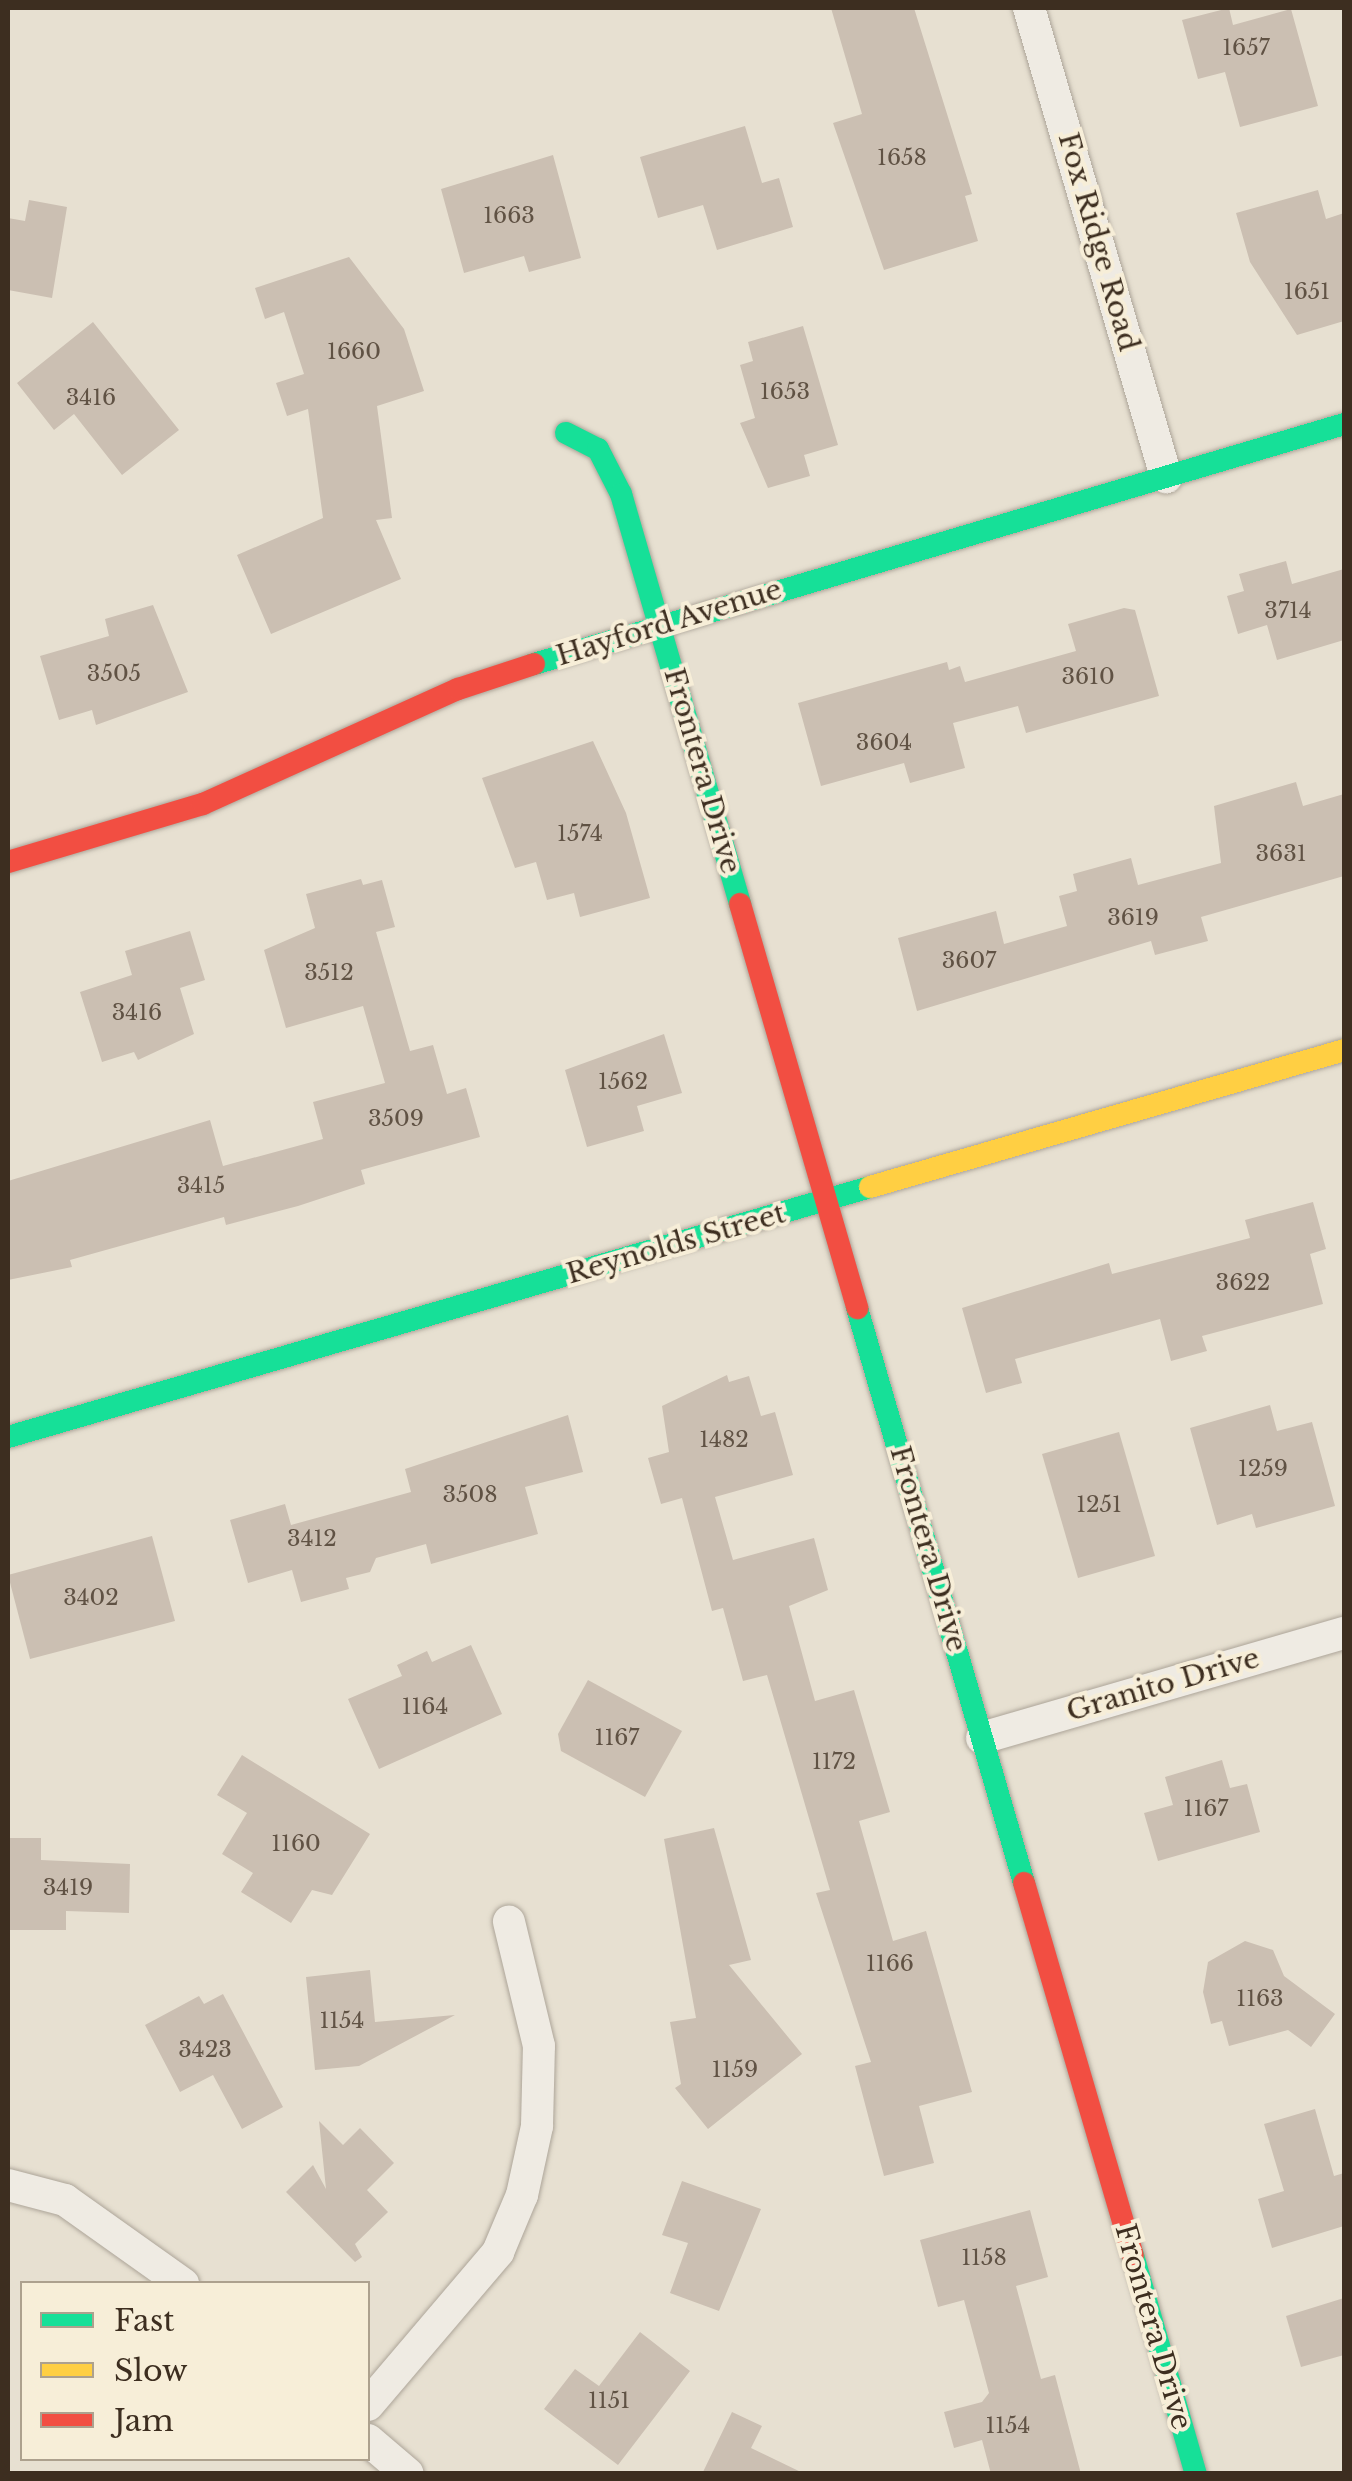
<!DOCTYPE html>
<style>
body{margin:0}
#map{position:relative;width:1352px;height:2481px;overflow:hidden;background:#e7e0d1;font-family:"Libre Baskerville",serif}
div>[style]{position:absolute}
.building>*{inset:0;background:#cbbfb2}
.roads{filter:drop-shadow(0 0 2px #ada599) drop-shadow(0 0 2px #ada599)}
.street>*{height:32px;margin:-16px;padding:0 16px;transform-origin:16px;border-radius:16px;background:#efebe3}
.fast>*{height:22px;margin:-11px;padding:0 11px;transform-origin:11px;border-radius:11px;background:#16e098}
.slow>*{height:22px;margin:-11px;padding:0 11px;transform-origin:11px;border-radius:11px;background:#ffcf43}
.jam>*{height:22px;margin:-11px;padding:0 11px;transform-origin:11px;border-radius:11px;background:#f24e42}
span{translate:-50% -50%;white-space:nowrap;text-align:center;line-height:1.15;-webkit-text-stroke:8px #f7eed8;paint-order:stroke}
.number-label{font-size:22px;color:#605244}
.number-label span{-webkit-text-stroke-width:0}
.street-label{font-size:28px;color:#3d2e20}
.frame{position:absolute;inset:0;border:10px solid #3d2e20;pointer-events:none}
.legend{position:absolute;left:20px;top:2281px;width:350px;height:180px;box-sizing:border-box;background:#f7eed8;border:2px solid #ada18e;margin:0;padding:12px 18px;list-style:none;font-size:30px;color:#3d2e20}
.legend li{display:flex;align-items:center;gap:20px;height:50px}
.legend b{width:50px;border:2px solid #ada18e}
</style>
<div id="map">
<div class="building">
<div style="clip-path:polygon(831px 8px,914px 8px,972px 194px,965px 196px,978px 241px,884px 270px,833px 123px,862px 114px)"></div>
<div style="clip-path:polygon(1229px 8px,1233px 25px,1291px 9px,1318px 106px,1240px 127px,1225px 72px,1198px 79px,1182px 20px)"></div>
<div style="clip-path:polygon(745px 126px,762px 183px,779px 178px,793px 227px,717px 250px,703px 205px,658px 218px,640px 157px)"></div>
<div style="clip-path:polygon(553px 155px,581px 258px,529px 272px,524px 256px,464px 273px,441px 189px)"></div>
<div style="clip-path:polygon(1318px 190px,1326px 219px,1344px 213px,1344px 321px,1297px 335px,1250px 262px,1236px 213px)"></div>
<div style="clip-path:polygon(29px 200px,67px 207px,52px 298px,8px 290px,8px 218px,25px 221px)"></div>
<div style="clip-path:polygon(349px 257px,404px 329px,424px 391px,377px 406px,392px 518px,376px 520px,401px 579px,271px 634px,237px 555px,323px 518px,308px 409px,287px 416px,276px 383px,304px 374px,284px 312px,265px 319px,255px 288px)"></div>
<div style="clip-path:polygon(93px 322px,179px 430px,122px 475px,74px 414px,54px 430px,17px 383px)"></div>
<div style="clip-path:polygon(803px 326px,838px 445px,804px 455px,810px 476px,768px 488px,740px 423px,755px 418px,740px 365px,753px 361px,748px 342px)"></div>
<div style="clip-path:polygon(1286px 561px,1292px 584px,1344px 569px,1344px 640px,1277px 660px,1267px 625px,1238px 634px,1227px 596px,1244px 591px,1239px 574px)"></div>
<div style="clip-path:polygon(153px 605px,188px 692px,96px 725px,92px 710px,59px 720px,40px 656px,109px 636px,105px 619px)"></div>
<div style="clip-path:polygon(1124px 608px,1135px 610px,1159px 696px,1026px 733px,1018px 706px,953px 723px,965px 768px,910px 783px,904px 763px,821px 786px,798px 703px,947px 662px,949px 670px,960px 666px,965px 682px,1076px 651px,1068px 624px)"></div>
<div style="clip-path:polygon(593px 741px,626px 813px,650px 898px,580px 917px,574px 893px,547px 900px,536px 862px,515px 868px,482px 778px)"></div>
<div style="clip-path:polygon(1296px 782px,1303px 806px,1344px 794px,1344px 876px,1201px 917px,1208px 941px,1155px 955px,1151px 941px,917px 1011px,898px 938px,996px 911px,1004px 944px,1067px 926px,1059px 896px,1077px 891px,1073px 874px,1131px 858px,1138px 885px,1221px 863px,1214px 806px)"></div>
<div style="clip-path:polygon(361px 879px,363px 885px,382px 880px,395px 927px,376px 932px,410px 1051px,433px 1045px,447px 1094px,466px 1088px,480px 1137px,361px 1170px,365px 1184px,298px 1206px,226px 1225px,224px 1217px,70px 1260px,72px 1267px,8px 1280px,8px 1181px,210px 1120px,223px 1166px,323px 1139px,313px 1102px,385px 1083px,363px 1006px,286px 1028px,264px 950px,315px 928px,306px 894px)"></div>
<div style="clip-path:polygon(190px 931px,205px 980px,180px 988px,194px 1034px,138px 1060px,134px 1052px,102px 1062px,80px 992px,132px 975px,125px 951px)"></div>
<div style="clip-path:polygon(664px 1034px,682px 1093px,637px 1106px,644px 1131px,587px 1147px,565px 1070px)"></div>
<div style="clip-path:polygon(1313px 1202px,1326px 1249px,1310px 1254px,1323px 1304px,1202px 1336px,1207px 1351px,1171px 1361px,1160px 1319px,1015px 1359px,1022px 1383px,986px 1393px,962px 1308px,1109px 1263px,1112px 1274px,1250px 1238px,1245px 1220px)"></div>
<div style="clip-path:polygon(727px 1375px,729px 1382px,749px 1376px,761px 1416px,775px 1412px,793px 1475px,715px 1497px,733px 1560px,814px 1538px,828px 1590px,789px 1606px,815px 1701px,854px 1690px,890px 1812px,859px 1821px,893px 1941px,926px 1931px,972px 2092px,919px 2106px,934px 2163px,884px 2176px,855px 2066px,871px 2062px,816px 1893px,830px 1890px,767px 1675px,743px 1681px,723px 1608px,712px 1611px,682px 1498px,661px 1504px,648px 1458px,669px 1452px,662px 1406px)"></div>
<div style="clip-path:polygon(1270px 1405px,1277px 1431px,1312px 1422px,1335px 1506px,1256px 1528px,1252px 1514px,1217px 1525px,1190px 1428px)"></div>
<div style="clip-path:polygon(568px 1415px,583px 1472px,525px 1487px,538px 1534px,431px 1564px,426px 1544px,376px 1558px,370px 1572px,346px 1578px,349px 1589px,301px 1602px,292px 1570px,248px 1583px,230px 1520px,285px 1504px,291px 1525px,411px 1492px,405px 1469px)"></div>
<div style="clip-path:polygon(1119px 1432px,1155px 1556px,1078px 1578px,1042px 1454px)"></div>
<div style="clip-path:polygon(152px 1536px,175px 1621px,30px 1659px,8px 1575px)"></div>
<div style="clip-path:polygon(471px 1645px,502px 1714px,379px 1769px,348px 1699px,402px 1676px,397px 1665px,427px 1651px,432px 1662px)"></div>
<div style="clip-path:polygon(588px 1680px,682px 1731px,645px 1797px,561px 1751px,558px 1734px)"></div>
<div style="clip-path:polygon(242px 1755px,370px 1834px,332px 1895px,312px 1890px,291px 1923px,241px 1892px,253px 1873px,222px 1854px,247px 1813px,217px 1795px)"></div>
<div style="clip-path:polygon(1222px 1760px,1230px 1788px,1247px 1784px,1260px 1832px,1158px 1861px,1144px 1813px,1173px 1805px,1165px 1777px)"></div>
<div style="clip-path:polygon(714px 1828px,751px 1960px,729px 1965px,802px 2054px,708px 2129px,675px 2088px,681px 2084px,670px 2022px,696px 2018px,664px 1839px)"></div>
<div style="clip-path:polygon(8px 1838px,41px 1838px,41px 1860px,130px 1864px,129px 1913px,66px 1911px,66px 1930px,8px 1930px)"></div>
<div style="clip-path:polygon(1245px 1941px,1273px 1950px,1284px 1976px,1335px 2014px,1311px 2047px,1288px 2030px,1229px 2046px,1222px 2021px,1211px 2024px,1203px 1992px,1208px 1962px)"></div>
<div style="clip-path:polygon(370px 1970px,375px 2022px,455px 2015px,359px 2066px,315px 2070px,306px 1977px)"></div>
<div style="clip-path:polygon(223px 1994px,283px 2107px,242px 2129px,213px 2075px,180px 2092px,145px 2025px,199px 1996px,204px 2004px)"></div>
<div style="clip-path:polygon(1315px 2109px,1334px 2176px,1344px 2173px,1344px 2226px,1272px 2248px,1258px 2199px,1284px 2191px,1264px 2124px)"></div>
<div style="clip-path:polygon(319px 2121px,343px 2145px,360px 2128px,394px 2163px,367px 2190px,388px 2212px,355px 2244px,362px 2257px,355px 2262px,286px 2192px,313px 2165px,326px 2189px)"></div>
<div style="clip-path:polygon(682px 2181px,761px 2209px,719px 2311px,670px 2293px,688px 2243px,662px 2235px)"></div>
<div style="clip-path:polygon(1030px 2210px,1048px 2277px,1016px 2286px,1041px 2379px,1055px 2375px,1081px 2474px,991px 2474px,982px 2440px,954px 2448px,944px 2412px,982px 2402px,989px 2393px,964px 2300px,938px 2307px,920px 2240px)"></div>
<div style="clip-path:polygon(1344px 2298px,1344px 2355px,1301px 2367px,1286px 2316px)"></div>
<div style="clip-path:polygon(640px 2332px,690px 2371px,618px 2465px,544px 2409px,575px 2369px,599px 2386px)"></div>
<div style="clip-path:polygon(732px 2412px,762px 2426px,751px 2448px,805px 2474px,702px 2474px)"></div>
</div>
<div class="roads">
<div class="street">
<div style="left:1029px;top:8px;width:489px;rotate:73.7deg"></div>
<div style="left:982px;top:1738px;width:377px;rotate:-16.2deg"></div>
<div style="left:8px;top:2185px;width:59px;rotate:14.7deg"></div>
<div style="left:65px;top:2200px;width:145px;rotate:35.4deg"></div>
<div style="left:368px;top:2405px;width:201px;rotate:-49.6deg"></div>
<div style="left:498px;top:2252px;width:62px;rotate:-67.2deg"></div>
<div style="left:522px;top:2195px;width:71px;rotate:-77.7deg"></div>
<div style="left:537px;top:2126px;width:80px;rotate:-88.6deg"></div>
<div style="left:539px;top:2046px;width:128px;rotate:-103.6deg"></div>
<div style="left:368px;top:2440px;width:52px;rotate:40.4deg"></div>
</div>
<div class="fast">
<div style="left:566px;top:433px;width:36px;rotate:27deg"></div>
<div style="left:598px;top:449px;width:51px;rotate:62.9deg"></div>
<div style="left:621px;top:494px;width:427px;rotate:73.8deg"></div>
<div style="left:534px;top:664px;width:845px;rotate:-16.5deg"></div>
<div style="left:857px;top:1308px;width:599px;rotate:73.8deg"></div>
<div style="left:8px;top:1437px;width:898px;rotate:-16.17deg"></div>
<div style="left:1133px;top:2255px;width:228px;rotate:74deg"></div>
</div>
<div class="slow">
<div style="left:870px;top:1187px;width:493px;rotate:-16.1deg"></div>
</div>
<div class="jam">
<div style="left:8px;top:862px;width:203px;rotate:-16.6deg"></div>
<div style="left:203px;top:804px;width:280px;rotate:-24.3deg"></div>
<div style="left:458px;top:689px;width:80px;rotate:-18.2deg"></div>
<div style="left:740px;top:904px;width:421px;rotate:73.8deg"></div>
<div style="left:1024px;top:1883px;width:388px;rotate:73.7deg"></div>
</div>
</div>
<div class="number-label">
<span style="left:1246px;top:48px">1657</span>
<span style="left:902px;top:158px">1658</span>
<span style="left:509px;top:216px">1663</span>
<span style="left:1307px;top:292px">1651</span>
<span style="left:354px;top:352px">1660</span>
<span style="left:785px;top:392px">1653</span>
<span style="left:91px;top:398px">3416</span>
<span style="left:1288px;top:611px">3714</span>
<span style="left:114px;top:674px">3505</span>
<span style="left:1088px;top:677px">3610</span>
<span style="left:884px;top:743px">3604</span>
<span style="left:580px;top:834px">1574</span>
<span style="left:1281px;top:854px">3631</span>
<span style="left:1133px;top:918px">3619</span>
<span style="left:969px;top:961px">3607</span>
<span style="left:329px;top:973px">3512</span>
<span style="left:137px;top:1013px">3416</span>
<span style="left:623px;top:1082px">1562</span>
<span style="left:396px;top:1119px">3509</span>
<span style="left:201px;top:1186px">3415</span>
<span style="left:1243px;top:1283px">3622</span>
<span style="left:724px;top:1440px">1482</span>
<span style="left:1263px;top:1469px">1259</span>
<span style="left:470px;top:1495px">3508</span>
<span style="left:1099px;top:1505px">1251</span>
<span style="left:312px;top:1539px">3412</span>
<span style="left:91px;top:1598px">3402</span>
<span style="left:425px;top:1707px">1164</span>
<span style="left:617px;top:1738px">1167</span>
<span style="left:834px;top:1762px">1172</span>
<span style="left:1206px;top:1809px">1167</span>
<span style="left:296px;top:1844px">1160</span>
<span style="left:68px;top:1888px">3419</span>
<span style="left:890px;top:1964px">1166</span>
<span style="left:1260px;top:1999px">1163</span>
<span style="left:342px;top:2021px">1154</span>
<span style="left:205px;top:2050px">3423</span>
<span style="left:735px;top:2070px">1159</span>
<span style="left:984px;top:2258px">1158</span>
<span style="left:609px;top:2401px">1151</span>
<span style="left:1008px;top:2426px">1154</span>
</div>
<div class="street-label">
<span style="left:1098px;top:242px;rotate:74deg">Fox Ridge Road</span>
<span style="left:669px;top:623px;rotate:-17deg">Hayford Avenue</span>
<span style="left:702px;top:771px;rotate:74deg">Frontera Drive</span>
<span style="left:676px;top:1244px;rotate:-16deg">Reynolds Street</span>
<span style="left:928px;top:1549px;rotate:74deg">Frontera Drive</span>
<span style="left:1163px;top:1685px;rotate:-16deg">Granito Drive</span>
<span style="left:1153px;top:2327px;rotate:74deg">Frontera Drive</span>
</div>
<div class="frame"></div>
<ul class="legend">
<li><b style="height:12px;background:#16e098"></b>Fast</li>
<li><b style="height:12px;background:#ffcf43"></b>Slow</li>
<li><b style="height:12px;background:#f24e42"></b>Jam</li>
</ul>
</div>
